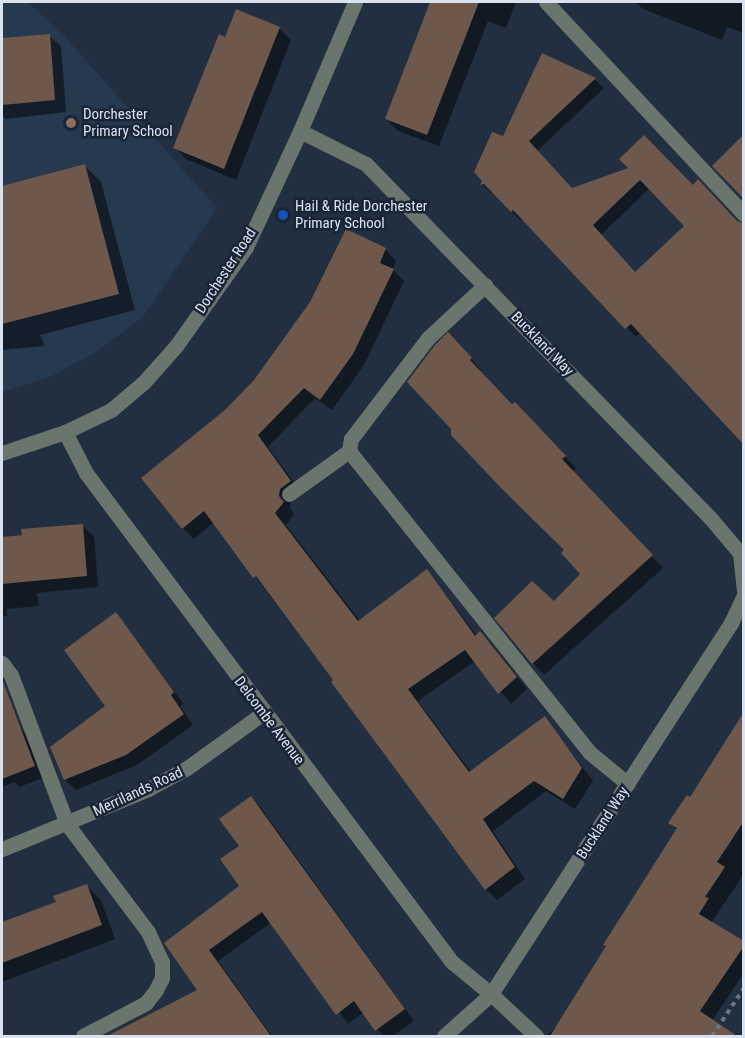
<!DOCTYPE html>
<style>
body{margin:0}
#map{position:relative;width:745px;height:1038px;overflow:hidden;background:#212f40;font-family:"Roboto Condensed",sans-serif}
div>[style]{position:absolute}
.built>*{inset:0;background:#26394f}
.shadow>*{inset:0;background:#0007}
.building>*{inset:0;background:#6e574b}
.path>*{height:4px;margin-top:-2px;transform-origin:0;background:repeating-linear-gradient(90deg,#6a7685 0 4.5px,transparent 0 9px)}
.minor>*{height:15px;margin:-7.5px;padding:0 7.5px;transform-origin:7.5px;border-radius:7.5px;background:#6a756e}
.dots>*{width:16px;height:16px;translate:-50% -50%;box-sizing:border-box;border:3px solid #182536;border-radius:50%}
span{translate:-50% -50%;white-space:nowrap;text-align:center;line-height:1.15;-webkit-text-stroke:5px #182536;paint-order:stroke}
.poi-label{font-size:15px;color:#d9e2ee}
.left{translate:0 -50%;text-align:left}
.street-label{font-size:15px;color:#d9e2ee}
.frame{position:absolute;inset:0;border:3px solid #d9e2ee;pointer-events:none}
</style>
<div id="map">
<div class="built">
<div style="clip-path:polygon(2px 2px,28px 2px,65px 37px,217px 208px,143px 317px,96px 352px,50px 377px,2px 392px)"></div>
</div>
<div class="shadow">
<div style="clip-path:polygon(431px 2px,516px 2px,506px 28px,488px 21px,439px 146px,398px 131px,386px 119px)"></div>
<div style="clip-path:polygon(635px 2px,744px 2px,744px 33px,727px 27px,722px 40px,643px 9px)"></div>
<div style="clip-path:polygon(279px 28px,291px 40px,236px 180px,186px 159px,175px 147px,226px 39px)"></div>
<div style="clip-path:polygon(50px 36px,61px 47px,66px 112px,6px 119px,2px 115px,2px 40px)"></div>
<div style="clip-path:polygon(evenodd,543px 55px,595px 79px,604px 88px,537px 151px,572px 189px,631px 169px,693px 187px,737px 222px,744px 224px,744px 445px,641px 332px,636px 337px,524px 219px,521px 221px,494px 193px,491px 193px,482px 184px,543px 55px,650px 188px,686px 226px,635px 273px,601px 235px,650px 188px)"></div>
<div style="clip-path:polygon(84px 165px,101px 182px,135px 310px,40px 335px,45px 346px,2px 350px,2px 187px)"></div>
<div style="clip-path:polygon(385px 249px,396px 261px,393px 270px,404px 281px,364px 365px,332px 410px,315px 398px,268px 447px,301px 492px,291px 501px,290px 508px,294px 514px,286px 525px,360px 621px,427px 571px,477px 636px,480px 633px,491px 644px,527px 689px,511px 704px,475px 661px,418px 701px,471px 772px,544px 718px,593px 781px,575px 809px,546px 791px,493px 831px,525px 879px,497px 900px,486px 889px,333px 682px,335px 681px,214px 522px,194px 539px,183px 528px,226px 411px)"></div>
<div style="clip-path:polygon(460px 346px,482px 371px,480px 372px,548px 438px,576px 468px,573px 472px,663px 568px,544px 675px,533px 663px,554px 603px,582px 574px,566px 550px)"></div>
<div style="clip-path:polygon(82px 525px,94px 537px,98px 587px,37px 593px,39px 606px,6px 609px,7px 616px,2px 616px,2px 538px)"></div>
<div style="clip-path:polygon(146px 655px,184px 704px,180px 706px,193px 725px,137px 765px,76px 790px,65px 780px,52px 747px,107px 706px)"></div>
<div style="clip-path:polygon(5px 714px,30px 738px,45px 777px,19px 787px,15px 782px,2px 787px,2px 716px)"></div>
<div style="clip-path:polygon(744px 716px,744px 874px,711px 923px,744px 943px,744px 973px,711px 1022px,721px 1031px,717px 1036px,546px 1036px,559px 1025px,678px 830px,670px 822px,691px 799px)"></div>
<div style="clip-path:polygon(251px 798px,261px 808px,414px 1021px,393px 1036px,383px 1036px,364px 1012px,348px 1024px,272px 922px,218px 961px,272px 1036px,112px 1036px,199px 991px,167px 943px,242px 887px,241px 846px)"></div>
<div style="clip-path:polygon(86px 885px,101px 900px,115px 939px,2px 982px,2px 924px,58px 903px)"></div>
</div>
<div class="building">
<div style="clip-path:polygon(430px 2px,479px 2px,427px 135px,385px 119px)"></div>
<div style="clip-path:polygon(236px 9px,280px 27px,224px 169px,173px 148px,219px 34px,225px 37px)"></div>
<div style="clip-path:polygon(50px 34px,55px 100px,2px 105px,2px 38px)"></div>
<div style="clip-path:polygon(evenodd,542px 53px,596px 78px,529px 141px,572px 188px,628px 168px,619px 159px,644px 135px,693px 185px,698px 179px,737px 221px,744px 223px,744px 445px,631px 324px,625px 329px,513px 210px,511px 212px,484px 184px,480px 185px,482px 181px,474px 172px,492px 132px,503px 136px,542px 53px,640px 180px,684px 226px,635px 272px,593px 225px,640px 180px)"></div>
<div style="clip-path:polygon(744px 134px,744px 199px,712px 166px)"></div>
<div style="clip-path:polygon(85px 164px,119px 294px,2px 324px,2px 186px)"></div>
<div style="clip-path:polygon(346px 229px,386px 248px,380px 263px,394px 269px,353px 354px,320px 400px,304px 388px,258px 435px,291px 481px,280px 489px,279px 496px,284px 502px,275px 513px,358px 621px,427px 569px,475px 636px,480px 631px,517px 677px,498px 694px,465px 650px,408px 689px,469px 772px,545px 716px,582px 768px,563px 799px,534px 781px,483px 819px,515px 867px,485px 890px,331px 682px,333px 680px,256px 576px,253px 578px,204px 511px,182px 529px,141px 478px,225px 410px,254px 380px,310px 302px)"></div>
<div style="clip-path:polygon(448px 332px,472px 358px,470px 360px,512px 404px,515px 402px,537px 425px,566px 456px,562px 459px,653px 555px,532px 664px,494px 618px,532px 581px,554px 601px,580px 574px,561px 553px,564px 550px,501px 488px,451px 435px,451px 429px,407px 382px,435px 345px)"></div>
<div style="clip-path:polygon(83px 524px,87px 576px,2px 584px,2px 537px,22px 535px,21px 529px)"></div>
<div style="clip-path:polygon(116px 612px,174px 692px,171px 695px,184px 714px,126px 755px,64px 780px,50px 747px,105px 706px,64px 650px)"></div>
<div style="clip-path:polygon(2px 679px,35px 766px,2px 779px)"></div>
<div style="clip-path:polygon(744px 712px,744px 821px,717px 862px,725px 867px,705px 897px,709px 898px,699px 914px,744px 941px,744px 946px,700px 1011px,737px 1036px,550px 1036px,606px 946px,603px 945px,677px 828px,668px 823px,687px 795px,690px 797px)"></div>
<div style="clip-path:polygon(251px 796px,405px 1009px,375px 1031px,354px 1001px,336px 1015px,262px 912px,209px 950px,271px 1036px,107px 1036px,197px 990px,164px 943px,239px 886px,220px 859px,239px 846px,219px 819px)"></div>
<div style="clip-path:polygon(87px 884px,102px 925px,2px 963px,2px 922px,56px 902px,53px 896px)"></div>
</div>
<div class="path">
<div style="left:712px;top:1036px;width:58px;rotate:-56.3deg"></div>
</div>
<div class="minor">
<div style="left:546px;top:2px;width:290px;rotate:47deg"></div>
<div style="left:300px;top:131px;width:74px;rotate:26.6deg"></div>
<div style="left:366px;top:164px;width:496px;rotate:45.8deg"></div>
<div style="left:712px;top:520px;width:43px;rotate:49.7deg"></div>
<div style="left:740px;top:553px;width:38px;rotate:84deg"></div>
<div style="left:65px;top:432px;width:46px;rotate:62.9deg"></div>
<div style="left:86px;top:473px;width:611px;rotate:53.19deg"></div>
<div style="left:452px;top:962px;width:50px;rotate:39.4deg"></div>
<div style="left:491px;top:994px;width:62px;rotate:43deg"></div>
<div style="left:349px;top:451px;width:385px;rotate:51.4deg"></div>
<div style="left:589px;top:752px;width:50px;rotate:39.4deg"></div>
<div style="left:2px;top:453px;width:66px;rotate:-18.4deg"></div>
<div style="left:65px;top:432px;width:51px;rotate:-25.6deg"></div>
<div style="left:111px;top:410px;width:43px;rotate:-40.3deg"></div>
<div style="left:144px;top:382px;width:48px;rotate:-48.4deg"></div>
<div style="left:176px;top:346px;width:121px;rotate:-54.7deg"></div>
<div style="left:246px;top:247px;width:128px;rotate:-65deg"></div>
<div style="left:300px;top:131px;width:140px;rotate:-66.9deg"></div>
<div style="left:289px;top:494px;width:74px;rotate:-35.6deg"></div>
<div style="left:349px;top:451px;width:12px;rotate:-81deg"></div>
<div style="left:351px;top:439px;width:127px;rotate:-52.7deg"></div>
<div style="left:428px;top:338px;width:78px;rotate:-42.9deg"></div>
<div style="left:2px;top:663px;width:15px;rotate:53deg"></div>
<div style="left:11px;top:675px;width:159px;rotate:69.4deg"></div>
<div style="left:67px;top:824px;width:135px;rotate:53.1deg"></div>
<div style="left:148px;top:932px;width:33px;rotate:65deg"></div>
<div style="left:162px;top:962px;width:16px;rotate:90deg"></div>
<div style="left:162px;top:978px;width:13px;rotate:117deg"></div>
<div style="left:156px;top:990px;width:16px;rotate:128deg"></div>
<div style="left:146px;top:1003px;width:71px;rotate:152.4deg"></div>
<div style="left:2px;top:849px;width:158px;rotate:-22.3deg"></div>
<div style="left:148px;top:789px;width:44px;rotate:-28.3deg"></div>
<div style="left:187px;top:768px;width:94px;rotate:-35.9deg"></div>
<div style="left:444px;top:1036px;width:63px;rotate:-41.8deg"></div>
<div style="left:491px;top:994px;width:442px;rotate:-57.1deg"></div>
<div style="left:731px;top:623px;width:31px;rotate:-65deg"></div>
</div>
<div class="dots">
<div style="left:71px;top:123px;background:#8d6e63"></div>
<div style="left:283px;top:215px;background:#1a4fb4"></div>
</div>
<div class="poi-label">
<span class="left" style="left:83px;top:123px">Dorchester<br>Primary School</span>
<span class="left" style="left:295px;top:215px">Hail &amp; Ride Dorchester<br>Primary School</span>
</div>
<div class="street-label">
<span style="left:226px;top:271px;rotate:-57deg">Dorchester Road</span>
<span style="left:542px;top:344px;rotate:46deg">Buckland Way</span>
<span style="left:269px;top:721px;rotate:53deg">Delcombe Avenue</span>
<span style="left:138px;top:792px;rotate:-25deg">Merrilands Road</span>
<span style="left:603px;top:823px;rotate:-57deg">Buckland Way</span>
</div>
<div class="frame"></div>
</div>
